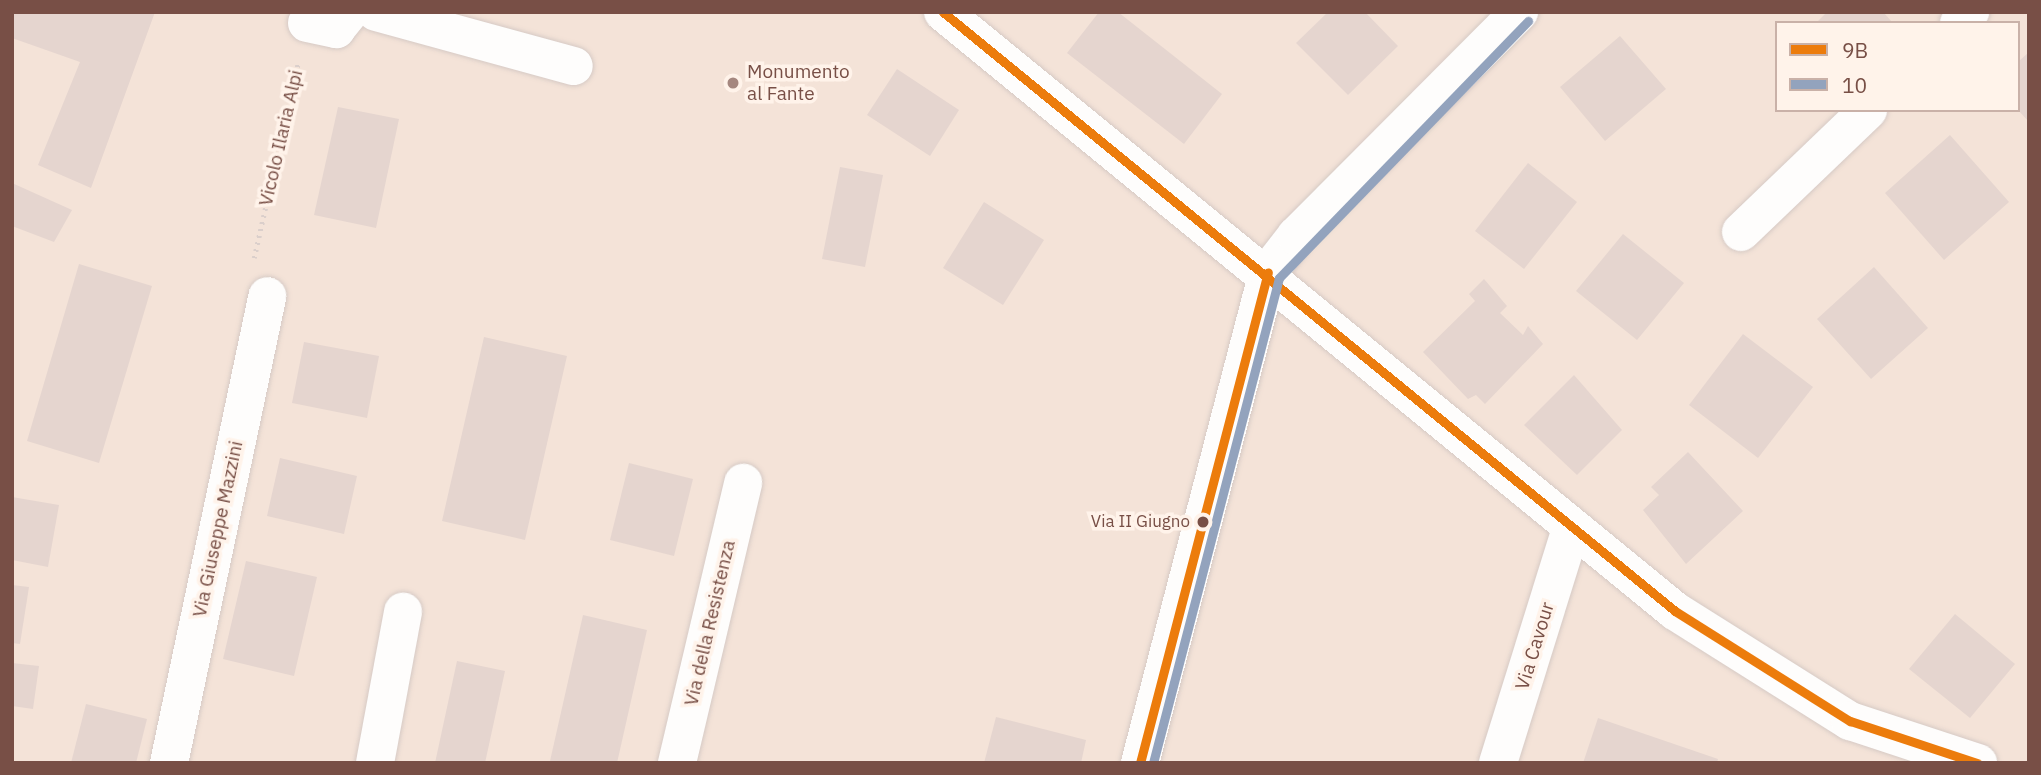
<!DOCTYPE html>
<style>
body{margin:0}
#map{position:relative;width:2041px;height:775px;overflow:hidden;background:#f8efe8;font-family:"IBM Plex Sans",sans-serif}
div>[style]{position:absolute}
.residential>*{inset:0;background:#f4e3d8}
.building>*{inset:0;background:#e5d5cf}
.path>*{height:4.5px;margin-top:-2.25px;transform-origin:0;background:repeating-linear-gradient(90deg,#dbcfcb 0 2px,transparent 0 7px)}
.roads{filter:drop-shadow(0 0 2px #d6cac5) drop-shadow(0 0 2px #d6cac5)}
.minor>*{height:38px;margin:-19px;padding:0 19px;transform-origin:19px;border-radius:19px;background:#fefdfc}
.bus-1>*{height:9px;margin:-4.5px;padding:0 4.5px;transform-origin:4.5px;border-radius:4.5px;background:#ec7c0c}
.bus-2>*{height:9px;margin:-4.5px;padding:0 4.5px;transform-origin:4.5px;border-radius:4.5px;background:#93a3bd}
.dots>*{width:19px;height:19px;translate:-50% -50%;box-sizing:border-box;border:4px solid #fff3ea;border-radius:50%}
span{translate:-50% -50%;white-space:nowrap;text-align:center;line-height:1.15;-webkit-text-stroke:7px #fff3ea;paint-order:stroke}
.bus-label{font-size:17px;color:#784f46}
.right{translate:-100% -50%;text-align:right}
.poi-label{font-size:19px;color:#784f46}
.left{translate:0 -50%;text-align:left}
.street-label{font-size:19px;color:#784f46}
.frame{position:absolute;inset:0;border:14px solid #784f46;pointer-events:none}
.legend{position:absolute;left:1775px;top:21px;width:245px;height:91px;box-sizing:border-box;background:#fff3ea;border:2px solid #c9b1a8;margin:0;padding:9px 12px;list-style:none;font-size:21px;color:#784f46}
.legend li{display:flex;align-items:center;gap:14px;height:35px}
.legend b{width:35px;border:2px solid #c9b1a8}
</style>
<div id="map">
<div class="residential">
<div style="clip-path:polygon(evenodd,12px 12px,2029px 12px,2029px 763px,12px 763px,12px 12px,1777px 23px,2018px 23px,2018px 110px,1777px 110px,1777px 23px)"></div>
</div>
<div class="building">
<div style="clip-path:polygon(12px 12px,155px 12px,91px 188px,38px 165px,80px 62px,12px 38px)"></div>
<div style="clip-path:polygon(1099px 12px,1118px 12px,1222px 94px,1184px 144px,1067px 53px)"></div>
<div style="clip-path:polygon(1328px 12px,1365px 12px,1398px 46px,1348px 95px,1296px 43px)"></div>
<div style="clip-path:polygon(1827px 12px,1883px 12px,1893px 23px,1816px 23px)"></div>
<div style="clip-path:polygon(1620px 36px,1666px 89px,1605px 141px,1560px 87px)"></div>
<div style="clip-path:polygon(2029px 52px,2029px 122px,2018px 110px,2018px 62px)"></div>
<div style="clip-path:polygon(897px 69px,959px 110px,930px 156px,867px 115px)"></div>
<div style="clip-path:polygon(338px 107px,399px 119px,376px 228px,314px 215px)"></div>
<div style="clip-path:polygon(1950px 135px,2009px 202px,1944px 260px,1885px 193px)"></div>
<div style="clip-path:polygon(1528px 163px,1577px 202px,1524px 269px,1475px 231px)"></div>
<div style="clip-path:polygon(840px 167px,883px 175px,865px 267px,822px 259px)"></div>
<div style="clip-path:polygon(12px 183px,72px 210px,54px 242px,12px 226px)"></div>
<div style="clip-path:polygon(984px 202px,1044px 240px,1003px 305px,943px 268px)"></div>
<div style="clip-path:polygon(1623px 234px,1684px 283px,1637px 340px,1576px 291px)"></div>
<div style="clip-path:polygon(79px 264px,152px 286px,99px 463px,27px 441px)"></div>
<div style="clip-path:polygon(1874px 267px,1928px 328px,1871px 379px,1817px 319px)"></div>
<div style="clip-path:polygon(1484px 279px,1507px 306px,1500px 313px,1523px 335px,1528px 326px,1543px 344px,1485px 404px,1476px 395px,1468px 399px,1423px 352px,1475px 301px,1469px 294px)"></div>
<div style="clip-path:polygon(1743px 334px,1813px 387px,1758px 458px,1689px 405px)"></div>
<div style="clip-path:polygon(484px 337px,567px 356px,525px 540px,442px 521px)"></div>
<div style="clip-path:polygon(304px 342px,379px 356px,367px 418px,292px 403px)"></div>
<div style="clip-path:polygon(1574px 375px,1622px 430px,1577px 475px,1524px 425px)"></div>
<div style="clip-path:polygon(1688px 452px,1743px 511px,1686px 564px,1643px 510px,1659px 495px,1651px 487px)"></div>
<div style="clip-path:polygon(280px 458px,357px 476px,344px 534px,267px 516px)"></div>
<div style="clip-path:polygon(629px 463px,693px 479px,674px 556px,610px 540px)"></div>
<div style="clip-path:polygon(12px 497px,59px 505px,48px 567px,12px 560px)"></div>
<div style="clip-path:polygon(246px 561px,317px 577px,294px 676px,223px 659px)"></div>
<div style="clip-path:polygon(12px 585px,29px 587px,20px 644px,12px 643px)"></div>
<div style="clip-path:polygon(1955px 614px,2015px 664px,1970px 718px,1909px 669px)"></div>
<div style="clip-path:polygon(583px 615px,647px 630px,617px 763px,550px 761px)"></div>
<div style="clip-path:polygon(457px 661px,505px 671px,485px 763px,435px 763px)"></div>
<div style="clip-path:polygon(12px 663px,39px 666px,33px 709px,12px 706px)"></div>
<div style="clip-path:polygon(86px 704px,147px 719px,136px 763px,71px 763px)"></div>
<div style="clip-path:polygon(996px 717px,1086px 740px,1081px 763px,984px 763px)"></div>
<div style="clip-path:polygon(1598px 718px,1718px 759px,1717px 763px,1583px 763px)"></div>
</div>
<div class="path">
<div style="left:254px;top:258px;width:201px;rotate:-77.3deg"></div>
</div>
<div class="roads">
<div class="minor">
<div style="left:376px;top:12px;width:205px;rotate:15.3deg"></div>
<div style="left:943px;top:12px;width:946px;rotate:39.29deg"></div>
<div style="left:1675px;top:611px;width:207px;rotate:32.2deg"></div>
<div style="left:1850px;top:721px;width:135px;rotate:18.2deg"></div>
<div style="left:307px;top:23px;width:30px;rotate:12deg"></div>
<div style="left:336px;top:29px;width:22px;rotate:-51deg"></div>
<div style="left:1959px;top:23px;width:16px;rotate:-45deg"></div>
<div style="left:1741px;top:232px;width:176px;rotate:-43.8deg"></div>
<div style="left:169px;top:763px;width:477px;rotate:-78.1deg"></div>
<div style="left:375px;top:763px;width:154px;rotate:-79.5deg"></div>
<div style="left:677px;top:763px;width:288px;rotate:-76.7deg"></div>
<div style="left:1140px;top:763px;width:507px;rotate:-75.39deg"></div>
<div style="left:1268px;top:272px;width:46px;rotate:-52.1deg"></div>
<div style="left:1296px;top:236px;width:316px;rotate:-45.1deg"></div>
<div style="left:1498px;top:763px;width:245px;rotate:-72.7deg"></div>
</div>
</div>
<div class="bus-1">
<div style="left:943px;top:12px;width:946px;rotate:39.29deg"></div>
<div style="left:1675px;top:611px;width:207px;rotate:32.2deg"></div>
<div style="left:1850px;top:721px;width:134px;rotate:18.3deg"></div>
<div style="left:1140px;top:763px;width:507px;rotate:-75.39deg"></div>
</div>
<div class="bus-2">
<div style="left:1153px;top:763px;width:501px;rotate:-75.44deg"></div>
<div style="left:1279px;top:278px;width:358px;rotate:-45.9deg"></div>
</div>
<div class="dots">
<div style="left:733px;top:83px;background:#a5877f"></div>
<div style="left:1203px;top:522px;background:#784f46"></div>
</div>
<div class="bus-label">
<span class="right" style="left:1190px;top:522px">Via II Giugno</span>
</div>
<div class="poi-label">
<span class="left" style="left:747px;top:83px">Monumento<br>al Fante</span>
</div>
<div class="street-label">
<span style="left:281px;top:138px;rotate:-77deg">Vicolo Ilaria Alpi</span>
<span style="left:218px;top:529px;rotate:-78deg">Via Giuseppe Mazzini</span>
<span style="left:710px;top:623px;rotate:-77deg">Via della Resistenza</span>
<span style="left:1535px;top:646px;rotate:-73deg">Via Cavour</span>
</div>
<div class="frame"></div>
<ul class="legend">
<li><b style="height:9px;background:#ec7c0c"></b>9B</li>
<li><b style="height:9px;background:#93a3bd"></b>10</li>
</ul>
</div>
